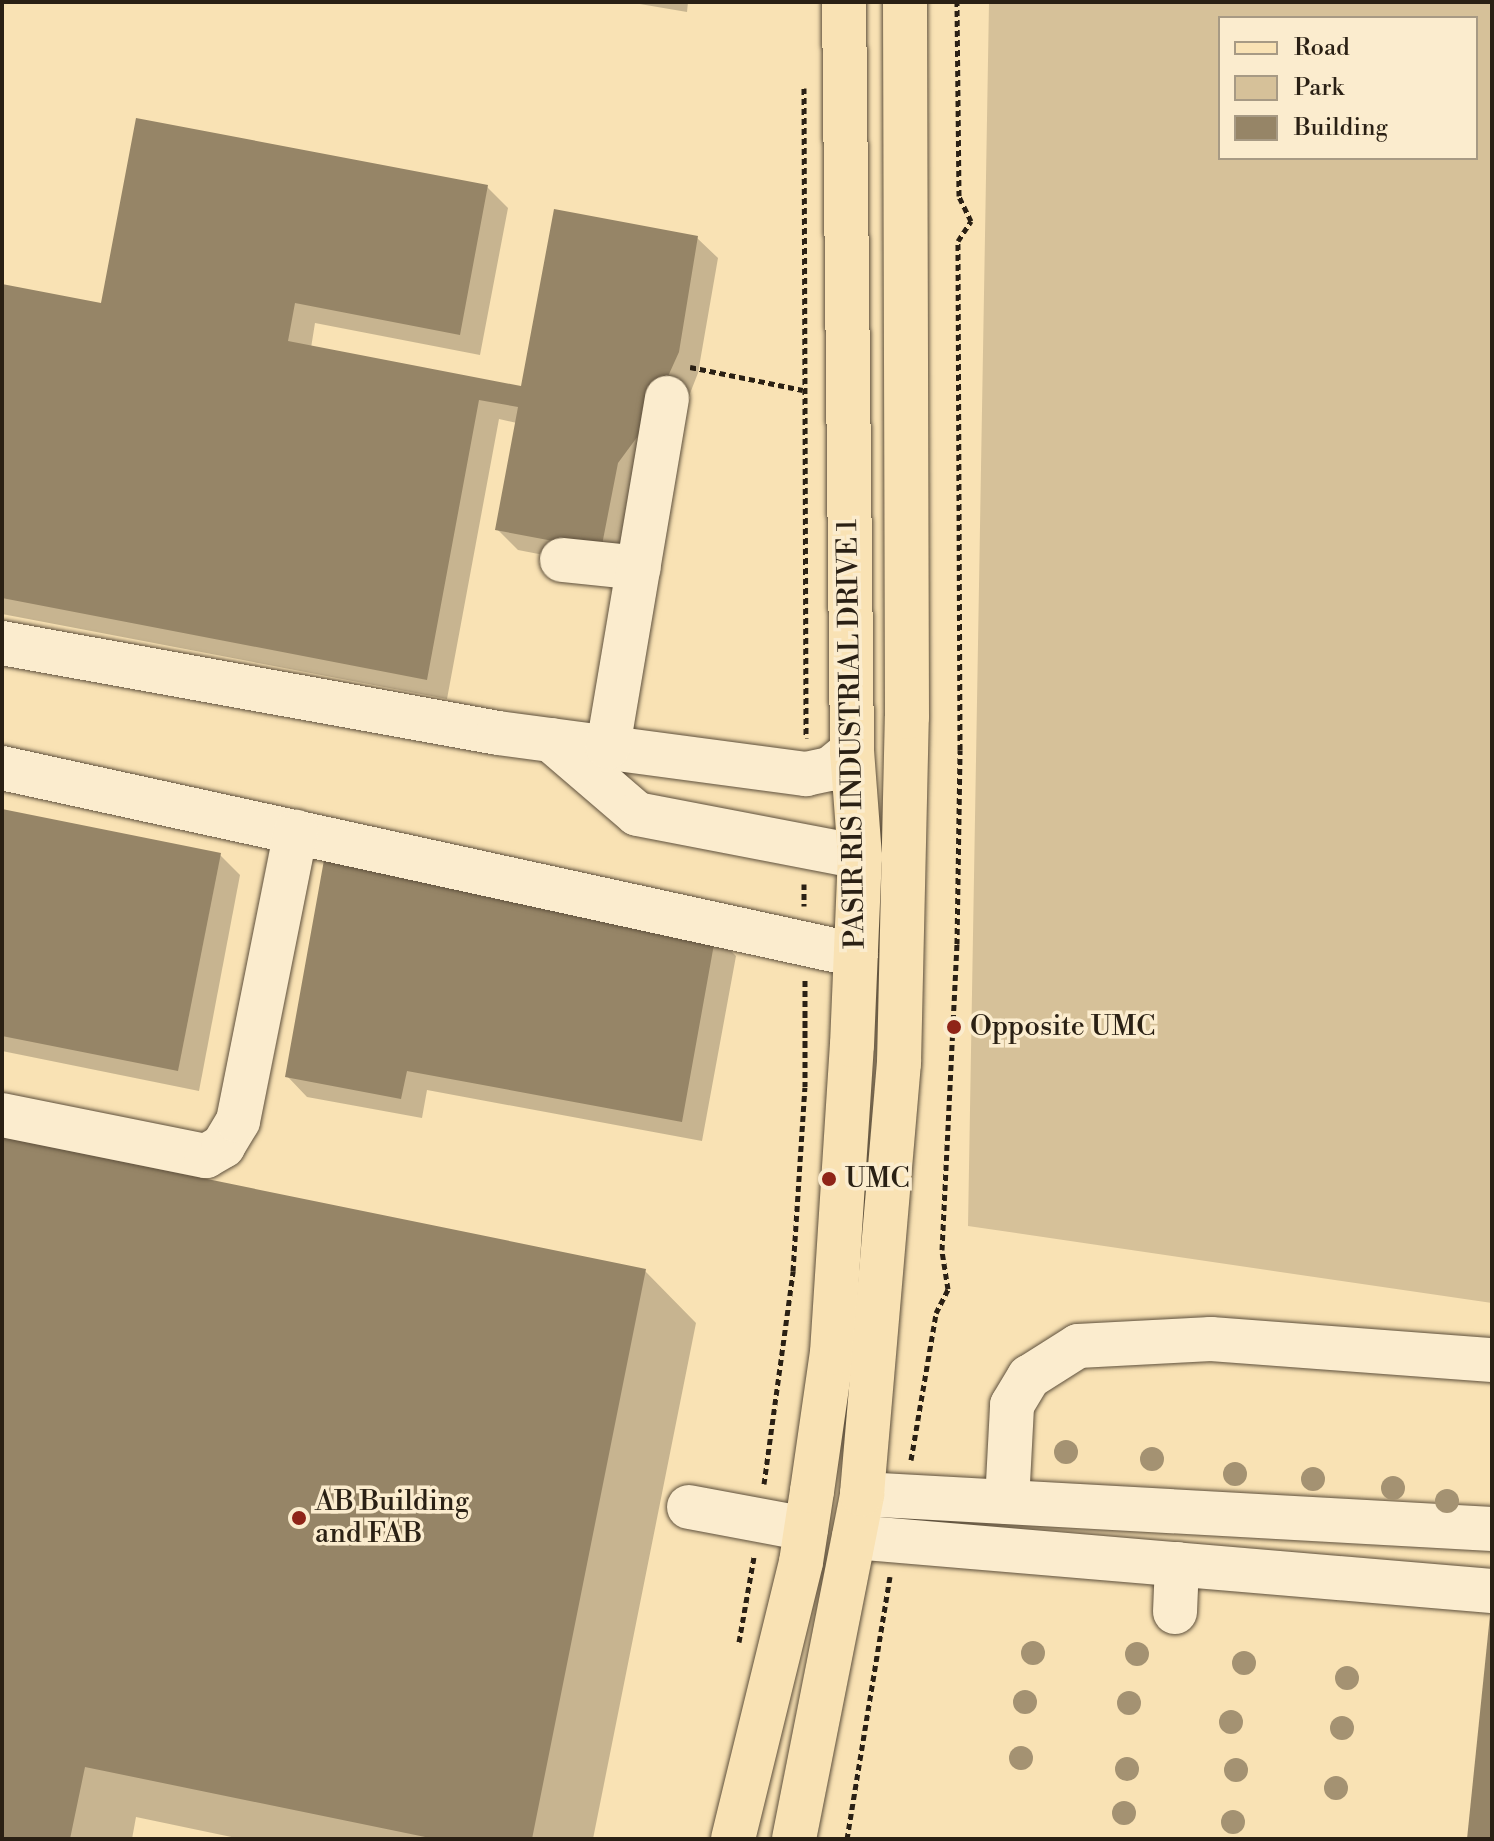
<!DOCTYPE html>
<style>
body{margin:0}
#map{position:relative;width:1494px;height:1841px;overflow:hidden;background:#f9e2b4;font-family:"Libre Bodoni",serif}
div>[style]{position:absolute}
.green>*{inset:0;background:#d6c199}
.shadow>*{inset:0;background:#0003}
.building>*{inset:0;background:#968567}
.path>*{height:5px;margin-top:-2.5px;transform-origin:0;background:repeating-linear-gradient(90deg,#2a2014 0 6px,transparent 0 10px)}
.roads{filter:drop-shadow(0 0 2px #5e503c) drop-shadow(0 0 2px #5e503c)}
.minor>*{height:44px;margin:-22px;padding:0 22px;transform-origin:22px;border-radius:22px;background:#fbecce}
.major>*{height:44px;margin:-22px;padding:0 22px;transform-origin:22px;border-radius:22px;background:#f9e2b4}
.trees>*{width:24px;height:24px;margin:-12px;border-radius:50%;background:#a49272}
.dots>*{width:22px;height:22px;translate:-50% -50%;box-sizing:border-box;border:4px solid #fbecce;border-radius:50%}
span{translate:-50% -50%;white-space:nowrap;text-align:center;line-height:1.15;-webkit-text-stroke:7px #fbecce;paint-order:stroke}
.street-label{font-size:28px;color:#2a2014}
.poi-label{font-size:28px;color:#2a2014}
.left{translate:0 -50%;text-align:left}
.frame{position:absolute;inset:0;border:4px solid #2a2014;pointer-events:none}
.legend{position:absolute;left:1218px;top:16px;width:260px;height:144px;box-sizing:border-box;background:#fbecce;border:2px solid #a79a84;margin:0;padding:10px 14px;list-style:none;font-size:24px;color:#2a2014}
.legend li{display:flex;align-items:center;gap:16px;height:40px}
.legend b{width:40px;border:2px solid #a79a84}
</style>
<div id="map">
<div class="green">
<div style="clip-path:polygon(evenodd,989px 2px,1492px 2px,1492px 1303px,968px 1226px,989px 2px,1220px 18px,1476px 18px,1476px 158px,1220px 158px,1220px 18px)"></div>
</div>
<div class="shadow">
<div style="clip-path:polygon(628px 2px,688px 2px,687px 12px)"></div>
<div style="clip-path:polygon(487px 187px,508px 208px,480px 355px,315px 323px,311px 348px,522px 388px,697px 238px,718px 258px,698px 373px,621px 570px,518px 550px,497px 529px,517px 423px,499px 419px,447px 699px,2px 614px,2px 286px,103px 306px)"></div>
<div style="clip-path:polygon(2px 811px,220px 855px,240px 875px,199px 1091px,2px 1051px)"></div>
<div style="clip-path:polygon(715px 935px,736px 956px,702px 1141px,427px 1090px,422px 1118px,307px 1097px,287px 1076px)"></div>
<div style="clip-path:polygon(2px 1139px,645px 1271px,696px 1323px,593px 1839px,241px 1839px,136px 1817px,132px 1839px,2px 1839px)"></div>
<div style="clip-path:polygon(1492px 1614px,1492px 1839px,1469px 1839px)"></div>
</div>
<div class="building">
<div style="clip-path:polygon(136px 118px,488px 185px,460px 335px,295px 303px,288px 341px,521px 386px,554px 209px,698px 236px,679px 352px,646px 425px,618px 463px,601px 550px,495px 530px,518px 407px,479px 400px,427px 680px,2px 598px,2px 284px,101px 303px)"></div>
<div style="clip-path:polygon(2px 809px,221px 853px,178px 1071px,2px 1036px)"></div>
<div style="clip-path:polygon(324px 860px,716px 933px,682px 1122px,407px 1071px,401px 1099px,285px 1077px)"></div>
<div style="clip-path:polygon(2px 1137px,646px 1269px,532px 1839px,435px 1839px,85px 1767px,70px 1839px,2px 1839px)"></div>
<div style="clip-path:polygon(1490px 1615px,1492px 1839px,1467px 1839px)"></div>
</div>
<div class="path">
<div style="left:804px;top:88px;width:650px;rotate:89.82deg"></div>
<div style="left:690px;top:367px;width:115px;rotate:11.5deg"></div>
<div style="left:804px;top:884px;width:22px;rotate:90deg"></div>
<div style="left:911px;top:1460px;width:149px;rotate:-80.3deg"></div>
<div style="left:936px;top:1313px;width:27px;rotate:-63deg"></div>
<div style="left:948px;top:1289px;width:39px;rotate:-99deg"></div>
<div style="left:942px;top:1250px;width:306px;rotate:-87.2deg"></div>
<div style="left:957px;top:944px;width:194px;rotate:-89.1deg"></div>
<div style="left:960px;top:750px;width:509px;rotate:-90.23deg"></div>
<div style="left:958px;top:241px;width:24px;rotate:-57deg"></div>
<div style="left:971px;top:221px;width:28px;rotate:-116deg"></div>
<div style="left:959px;top:196px;width:194px;rotate:-90.6deg"></div>
<div style="left:764px;top:1484px;width:215px;rotate:-82.2deg"></div>
<div style="left:793px;top:1271px;width:184px;rotate:-86.3deg"></div>
<div style="left:805px;top:1087px;width:107px;rotate:-90deg"></div>
<div style="left:739px;top:1642px;width:86px;rotate:-80deg"></div>
<div style="left:847px;top:1839px;width:266px;rotate:-80.7deg"></div>
</div>
<div class="roads">
<div class="minor">
<div style="left:562px;top:560px;width:77px;rotate:5.9deg"></div>
<div style="left:2px;top:643px;width:504px;rotate:10.28deg"></div>
<div style="left:498px;top:733px;width:311px;rotate:7.6deg"></div>
<div style="left:806px;top:774px;width:25px;rotate:-12deg"></div>
<div style="left:830px;top:769px;width:28px;rotate:-39deg"></div>
<div style="left:551px;top:740px;width:113px;rotate:40.7deg"></div>
<div style="left:637px;top:814px;width:227px;rotate:10.9deg"></div>
<div style="left:608px;top:747px;width:354px;rotate:-80.4deg"></div>
<div style="left:2px;top:768px;width:874px;rotate:12.35deg"></div>
<div style="left:2px;top:1115px;width:208px;rotate:11.4deg"></div>
<div style="left:206px;top:1156px;width:20px;rotate:-30deg"></div>
<div style="left:223px;top:1146px;width:29px;rotate:-59deg"></div>
<div style="left:238px;top:1121px;width:295px;rotate:-78.7deg"></div>
<div style="left:862px;top:1494px;width:631px;rotate:3.18deg"></div>
<div style="left:1007px;top:1502px;width:97px;rotate:-87deg"></div>
<div style="left:1012px;top:1405px;width:33px;rotate:-59deg"></div>
<div style="left:1029px;top:1377px;width:58px;rotate:-32.3deg"></div>
<div style="left:1078px;top:1346px;width:133px;rotate:-3deg"></div>
<div style="left:1211px;top:1339px;width:282px;rotate:4.3deg"></div>
<div style="left:689px;top:1507px;width:119px;rotate:10.6deg"></div>
<div style="left:854px;top:1537px;width:640px;rotate:4.84deg"></div>
<div style="left:1175px;top:1612px;width:48px;rotate:-87.6deg"></div>
</div>
<div class="major">
<div style="left:733px;top:1839px;width:285px;rotate:-76.2deg"></div>
<div style="left:801px;top:1562px;width:72px;rotate:-81.2deg"></div>
<div style="left:812px;top:1491px;width:139px;rotate:-81.8deg"></div>
<div style="left:832px;top:1353px;width:309px;rotate:-86.3deg"></div>
<div style="left:852px;top:1045px;width:188px;rotate:-87.6deg"></div>
<div style="left:860px;top:857px;width:106px;rotate:-94.3deg"></div>
<div style="left:852px;top:751px;width:749px;rotate:-90.61deg"></div>
<div style="left:794px;top:1839px;width:352px;rotate:-78.8deg"></div>
<div style="left:862px;top:1494px;width:433px;rotate:-85.1deg"></div>
<div style="left:899px;top:1063px;width:346px;rotate:-88.7deg"></div>
<div style="left:907px;top:717px;width:715px;rotate:-90.16deg"></div>
</div>
</div>
<div class="trees">
<div style="left:1066px;top:1452px"></div>
<div style="left:1152px;top:1459px"></div>
<div style="left:1235px;top:1474px"></div>
<div style="left:1313px;top:1479px"></div>
<div style="left:1393px;top:1488px"></div>
<div style="left:1447px;top:1501px"></div>
<div style="left:1033px;top:1653px"></div>
<div style="left:1137px;top:1654px"></div>
<div style="left:1244px;top:1663px"></div>
<div style="left:1347px;top:1678px"></div>
<div style="left:1025px;top:1702px"></div>
<div style="left:1129px;top:1703px"></div>
<div style="left:1231px;top:1722px"></div>
<div style="left:1342px;top:1728px"></div>
<div style="left:1021px;top:1758px"></div>
<div style="left:1127px;top:1769px"></div>
<div style="left:1236px;top:1770px"></div>
<div style="left:1336px;top:1788px"></div>
<div style="left:1124px;top:1813px"></div>
<div style="left:1233px;top:1822px"></div>
</div>
<div class="dots">
<div style="left:954px;top:1027px;background:#8f2418"></div>
<div style="left:829px;top:1179px;background:#8f2418"></div>
<div style="left:299px;top:1518px;background:#8f2418"></div>
</div>
<div class="street-label">
<span style="left:852px;top:734px;rotate:-91deg">PASIR RIS INDUSTRIAL DRIVE 1</span>
</div>
<div class="poi-label">
<span class="left" style="left:970px;top:1027px">Opposite UMC</span>
<span class="left" style="left:845px;top:1179px">UMC</span>
<span class="left" style="left:315px;top:1518px">AB Building<br>and FAB</span>
</div>
<div class="frame"></div>
<ul class="legend">
<li><b style="height:10px;background:#f9e2b4"></b>Road</li>
<li><b style="height:22px;background:#d6c199"></b>Park</li>
<li><b style="height:22px;background:#968567"></b>Building</li>
</ul>
</div>
